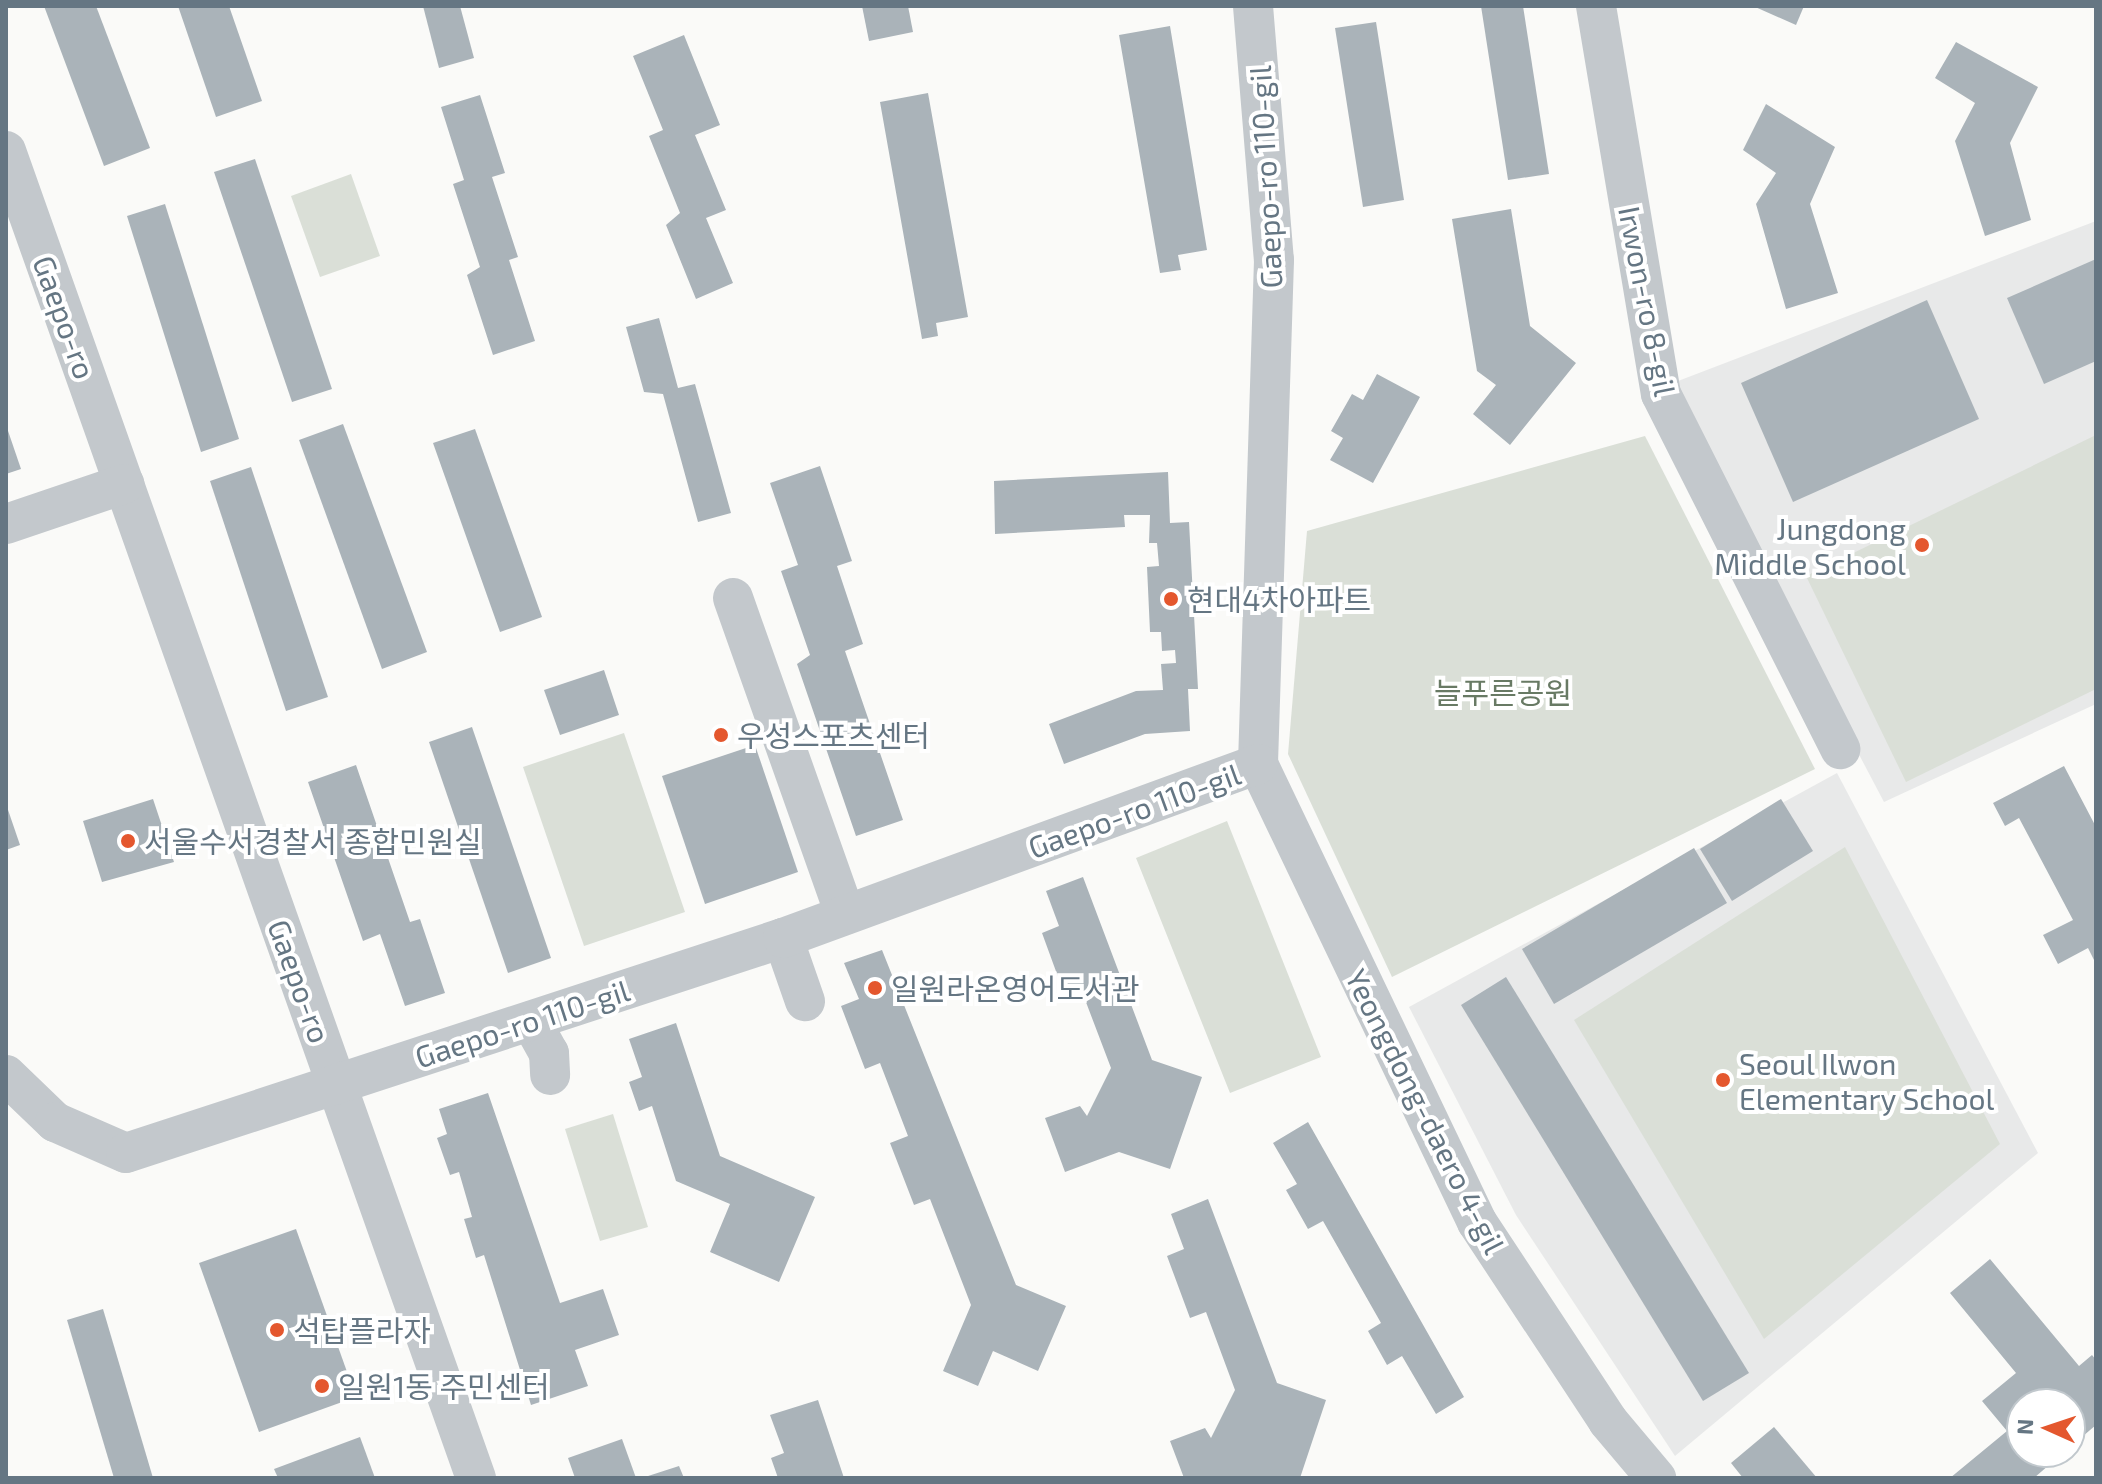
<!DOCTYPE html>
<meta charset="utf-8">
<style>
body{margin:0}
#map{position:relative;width:2102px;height:1484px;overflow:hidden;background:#fafaf8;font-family:"Exo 2","Noto Sans KR",sans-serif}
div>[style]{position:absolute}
.built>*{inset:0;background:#e8e9e9}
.green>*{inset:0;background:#dadfd7}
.building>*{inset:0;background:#aab3b9}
.minor>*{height:40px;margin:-20px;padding:0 20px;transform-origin:20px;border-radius:20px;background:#c3c8cc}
.dots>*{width:22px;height:22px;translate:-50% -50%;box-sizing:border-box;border:4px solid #fff;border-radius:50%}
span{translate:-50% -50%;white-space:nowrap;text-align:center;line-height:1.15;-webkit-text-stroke:8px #fff;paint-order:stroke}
.street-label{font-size:30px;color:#657683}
.poi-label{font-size:30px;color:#657683}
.right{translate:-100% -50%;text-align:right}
.left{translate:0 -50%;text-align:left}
.park-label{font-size:30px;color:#687a64}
.frame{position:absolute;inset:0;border:8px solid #657683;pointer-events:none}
.north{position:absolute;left:2006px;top:1388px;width:80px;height:80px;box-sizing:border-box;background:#fff;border:2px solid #c1c8cd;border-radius:50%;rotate:273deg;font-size:22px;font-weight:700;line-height:32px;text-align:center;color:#657683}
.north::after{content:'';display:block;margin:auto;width:28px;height:36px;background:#e4572e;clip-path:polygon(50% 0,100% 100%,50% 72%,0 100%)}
</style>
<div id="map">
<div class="built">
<div style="clip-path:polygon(2096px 221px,2096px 704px,1884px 802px,1665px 386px)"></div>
<div style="clip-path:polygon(1837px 773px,2038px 1153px,1675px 1456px,1516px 1215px,1409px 1007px)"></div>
</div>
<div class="green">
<div style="clip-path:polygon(351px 174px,380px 256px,320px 277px,291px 196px)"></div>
<div style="clip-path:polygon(2096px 435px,2096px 689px,1906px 782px,1806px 576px)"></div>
<div style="clip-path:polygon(1645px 436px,1815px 769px,1392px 977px,1288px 754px,1307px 531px)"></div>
<div style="clip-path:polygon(624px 733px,685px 912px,584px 946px,523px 767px)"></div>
<div style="clip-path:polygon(1227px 821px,1321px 1057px,1230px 1093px,1136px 858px)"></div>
<div style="clip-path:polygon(1845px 847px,2000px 1144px,1764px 1339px,1574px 1020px)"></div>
<div style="clip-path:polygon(613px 1114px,648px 1227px,600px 1241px,565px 1129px)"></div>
</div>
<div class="building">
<div style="clip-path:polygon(44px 6px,96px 6px,150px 148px,104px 166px)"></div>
<div style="clip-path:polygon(178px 6px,229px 6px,262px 101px,216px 117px)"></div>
<div style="clip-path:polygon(423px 6px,460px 6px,474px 58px,439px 68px)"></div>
<div style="clip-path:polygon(862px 6px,908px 6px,913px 32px,869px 41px)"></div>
<div style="clip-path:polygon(1481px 6px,1523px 6px,1549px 174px,1508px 180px)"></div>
<div style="clip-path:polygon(1753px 6px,1804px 6px,1796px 25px)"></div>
<div style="clip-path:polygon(1376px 22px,1404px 200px,1363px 207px,1335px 28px)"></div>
<div style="clip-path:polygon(1170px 26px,1207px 250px,1178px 255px,1181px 270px,1160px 273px,1119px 35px)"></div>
<div style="clip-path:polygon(684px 35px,720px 125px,695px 135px,726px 210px,706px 218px,733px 283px,696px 299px,666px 225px,680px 213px,649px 136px,663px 130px,633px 56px)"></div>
<div style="clip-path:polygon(1956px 42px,2038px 87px,2010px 143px,2031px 220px,1985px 236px,1955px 141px,1975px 103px,1935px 78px)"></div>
<div style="clip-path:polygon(928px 93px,968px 317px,936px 323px,938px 336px,922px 339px,880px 102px)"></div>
<div style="clip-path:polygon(480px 95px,505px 173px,492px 177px,518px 257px,509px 260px,535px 341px,493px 355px,467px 275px,480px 267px,453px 184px,464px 180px,441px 107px)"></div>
<div style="clip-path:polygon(1766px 104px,1835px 147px,1810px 204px,1838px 293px,1786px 309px,1756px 204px,1776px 173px,1743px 150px)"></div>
<div style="clip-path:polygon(255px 159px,332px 389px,292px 402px,214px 172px)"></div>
<div style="clip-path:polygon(165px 204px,239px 439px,201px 452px,127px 216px)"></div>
<div style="clip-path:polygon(1511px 209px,1530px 326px,1576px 363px,1510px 445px,1473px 414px,1496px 385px,1477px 371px,1452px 219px)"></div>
<div style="clip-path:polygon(2096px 259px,2096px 361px,2044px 384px,2007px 298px)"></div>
<div style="clip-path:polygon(1927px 300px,1979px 419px,1793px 502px,1741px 383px)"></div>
<div style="clip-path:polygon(659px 318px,678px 388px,695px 384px,731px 513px,698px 522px,663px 394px,644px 392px,626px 327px)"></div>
<div style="clip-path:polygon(1377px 374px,1420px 397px,1373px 483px,1330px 460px,1343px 438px,1331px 431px,1352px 394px,1363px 400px)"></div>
<div style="clip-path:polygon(343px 424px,427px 652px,382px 669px,299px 440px)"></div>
<div style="clip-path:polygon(6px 425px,21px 469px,6px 474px)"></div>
<div style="clip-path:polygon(475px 429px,542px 617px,500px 632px,433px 443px)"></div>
<div style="clip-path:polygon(820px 466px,852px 561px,837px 566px,863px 644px,845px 651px,903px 820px,856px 836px,797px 664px,810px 655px,781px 571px,798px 565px,770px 483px)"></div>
<div style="clip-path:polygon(251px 467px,328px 697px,286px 711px,210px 481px)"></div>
<div style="clip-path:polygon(1168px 472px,1170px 523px,1189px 522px,1198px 689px,1188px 689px,1190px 731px,1145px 734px,1064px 764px,1049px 724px,1136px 691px,1163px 690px,1161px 664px,1176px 663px,1175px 650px,1162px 651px,1161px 632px,1150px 632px,1147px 567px,1159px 566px,1157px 543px,1149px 543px,1150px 515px,1124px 515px,1125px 527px,995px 534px,994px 481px)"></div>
<div style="clip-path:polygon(604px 670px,619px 715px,560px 735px,544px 690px)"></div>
<div style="clip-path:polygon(472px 727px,551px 958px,508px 973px,429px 742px)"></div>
<div style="clip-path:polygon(755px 745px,798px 872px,705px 904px,662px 776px)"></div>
<div style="clip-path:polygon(356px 765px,410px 922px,420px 919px,445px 993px,405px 1006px,380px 934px,363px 941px,308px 782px)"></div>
<div style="clip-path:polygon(2064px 766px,2096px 827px,2096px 964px,2088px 948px,2058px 964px,2043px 935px,2073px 920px,2019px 818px,2005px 826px,1993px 803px)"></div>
<div style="clip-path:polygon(153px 799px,174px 862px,102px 882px,83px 821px)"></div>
<div style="clip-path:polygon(1781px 799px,1813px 851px,1732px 901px,1700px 849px)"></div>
<div style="clip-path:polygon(6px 804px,20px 845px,6px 850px)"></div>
<div style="clip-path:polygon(1694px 848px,1727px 903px,1554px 1004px,1522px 949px)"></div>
<div style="clip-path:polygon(1083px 877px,1152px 1060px,1202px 1077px,1170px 1169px,1119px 1152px,1065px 1172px,1045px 1118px,1080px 1106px,1087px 1116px,1111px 1068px,1081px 989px,1065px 996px,1042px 933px,1059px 926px,1046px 891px)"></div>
<div style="clip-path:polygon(882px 950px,1016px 1285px,1066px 1306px,1038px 1371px,993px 1351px,978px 1386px,943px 1371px,971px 1305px,930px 1199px,914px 1205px,890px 1143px,908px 1136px,880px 1063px,865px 1069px,841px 1006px,859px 999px,844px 963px)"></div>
<div style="clip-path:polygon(1506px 977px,1749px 1373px,1703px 1401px,1461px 1005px)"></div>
<div style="clip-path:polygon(676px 1023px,720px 1156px,815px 1197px,779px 1282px,710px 1252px,730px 1204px,676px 1181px,652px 1106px,639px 1111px,629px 1082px,642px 1077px,629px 1039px)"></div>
<div style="clip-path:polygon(488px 1093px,560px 1303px,603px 1289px,619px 1335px,575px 1350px,588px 1386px,531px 1405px,484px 1255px,476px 1258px,464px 1219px,472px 1217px,459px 1172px,450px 1175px,437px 1138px,447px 1134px,439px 1109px)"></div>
<div style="clip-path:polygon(1308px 1122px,1464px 1397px,1436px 1414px,1402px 1356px,1387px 1365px,1368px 1331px,1381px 1323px,1323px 1221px,1308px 1229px,1286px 1190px,1297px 1184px,1273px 1143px)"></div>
<div style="clip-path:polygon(1208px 1199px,1277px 1383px,1326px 1400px,1300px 1478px,1184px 1478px,1170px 1441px,1205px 1428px,1211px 1438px,1235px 1390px,1206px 1312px,1190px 1318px,1167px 1256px,1184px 1249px,1171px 1214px)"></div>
<div style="clip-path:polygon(296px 1229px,356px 1397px,259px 1432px,199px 1263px)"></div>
<div style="clip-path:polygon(1990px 1259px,2079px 1366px,2092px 1355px,2096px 1360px,2096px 1425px,2070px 1447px,2070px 1404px,2022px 1404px,2022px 1452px,2064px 1452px,2034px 1478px,1950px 1478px,2007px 1431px,1982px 1401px,2016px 1373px,1950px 1293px)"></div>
<div style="clip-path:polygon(103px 1309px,153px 1478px,114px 1478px,67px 1320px)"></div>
<div style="clip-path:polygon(818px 1400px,844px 1478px,778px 1478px,771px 1458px,784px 1453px,770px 1415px)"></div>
<div style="clip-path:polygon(1774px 1427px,1817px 1478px,1743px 1478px,1731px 1463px)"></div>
<div style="clip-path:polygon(360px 1437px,375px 1478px,278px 1478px,274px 1469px)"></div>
<div style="clip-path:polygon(622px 1439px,636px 1478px,575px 1478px,568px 1458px)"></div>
<div style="clip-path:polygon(679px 1466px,684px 1478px,645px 1478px,645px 1477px)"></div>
</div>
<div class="minor">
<div style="left:1253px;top:6px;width:255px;rotate:85.3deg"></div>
<div style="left:1274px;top:260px;width:504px;rotate:91.82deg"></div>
<div style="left:1258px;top:764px;width:508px;rotate:64.44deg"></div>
<div style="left:1477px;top:1222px;width:238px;rotate:56.6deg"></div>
<div style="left:1608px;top:1421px;width:75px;rotate:49.9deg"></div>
<div style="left:1596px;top:6px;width:393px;rotate:80.5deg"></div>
<div style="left:1661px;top:394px;width:398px;rotate:63.2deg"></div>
<div style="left:6px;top:151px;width:1408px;rotate:70.5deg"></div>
<div style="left:6px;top:524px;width:125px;rotate:-18.7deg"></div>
<div style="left:733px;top:598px;width:336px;rotate:70.5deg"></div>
<div style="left:783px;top:938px;width:67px;rotate:70.8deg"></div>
<div style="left:531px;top:1021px;width:37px;rotate:61deg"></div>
<div style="left:549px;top:1053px;width:22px;rotate:87deg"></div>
<div style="left:6px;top:1075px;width:68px;rotate:43.8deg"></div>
<div style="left:55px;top:1122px;width:77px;rotate:23.6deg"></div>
<div style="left:126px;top:1153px;width:691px;rotate:-18.12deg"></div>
<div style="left:783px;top:938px;width:506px;rotate:-20.12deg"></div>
</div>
<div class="dots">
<div style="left:1922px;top:545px;background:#e4572e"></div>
<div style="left:1171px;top:599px;background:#e4572e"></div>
<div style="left:721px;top:735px;background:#e4572e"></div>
<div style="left:128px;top:841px;background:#e4572e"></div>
<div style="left:875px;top:988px;background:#e4572e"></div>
<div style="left:1723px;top:1080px;background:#e4572e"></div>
<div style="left:277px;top:1330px;background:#e4572e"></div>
<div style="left:322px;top:1386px;background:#e4572e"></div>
</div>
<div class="street-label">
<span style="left:1265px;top:177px;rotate:-93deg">Gaepo-ro 110-gil</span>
<span style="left:1648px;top:301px;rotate:79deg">Irwon-ro 8-gil</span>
<span style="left:65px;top:317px;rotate:70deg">Gaepo-ro</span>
<span style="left:1134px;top:810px;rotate:-20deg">Gaepo-ro 110-gil</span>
<span style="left:300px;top:981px;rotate:70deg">Gaepo-ro</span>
<span style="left:522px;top:1023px;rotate:-18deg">Gaepo-ro 110-gil</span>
<span style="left:1426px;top:1111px;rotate:63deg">Yeongdong-daero 4-gil</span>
</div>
<div class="poi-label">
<span class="right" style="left:1906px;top:545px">Jungdong<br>Middle School</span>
<span class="left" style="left:1187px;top:599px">현대4차아파트</span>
<span class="left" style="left:737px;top:735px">우성스포츠센터</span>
<span class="left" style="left:144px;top:841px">서울수서경찰서 종합민원실</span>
<span class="left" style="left:891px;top:988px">일원라온영어도서관</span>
<span class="left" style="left:1739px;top:1080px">Seoul Ilwon<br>Elementary School</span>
<span class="left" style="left:293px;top:1330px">석탑플라자</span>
<span class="left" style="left:338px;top:1386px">일원1동 주민센터</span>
</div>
<div class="park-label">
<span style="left:1503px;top:692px">늘푸른공원</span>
</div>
<div class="frame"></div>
<div class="north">N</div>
</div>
